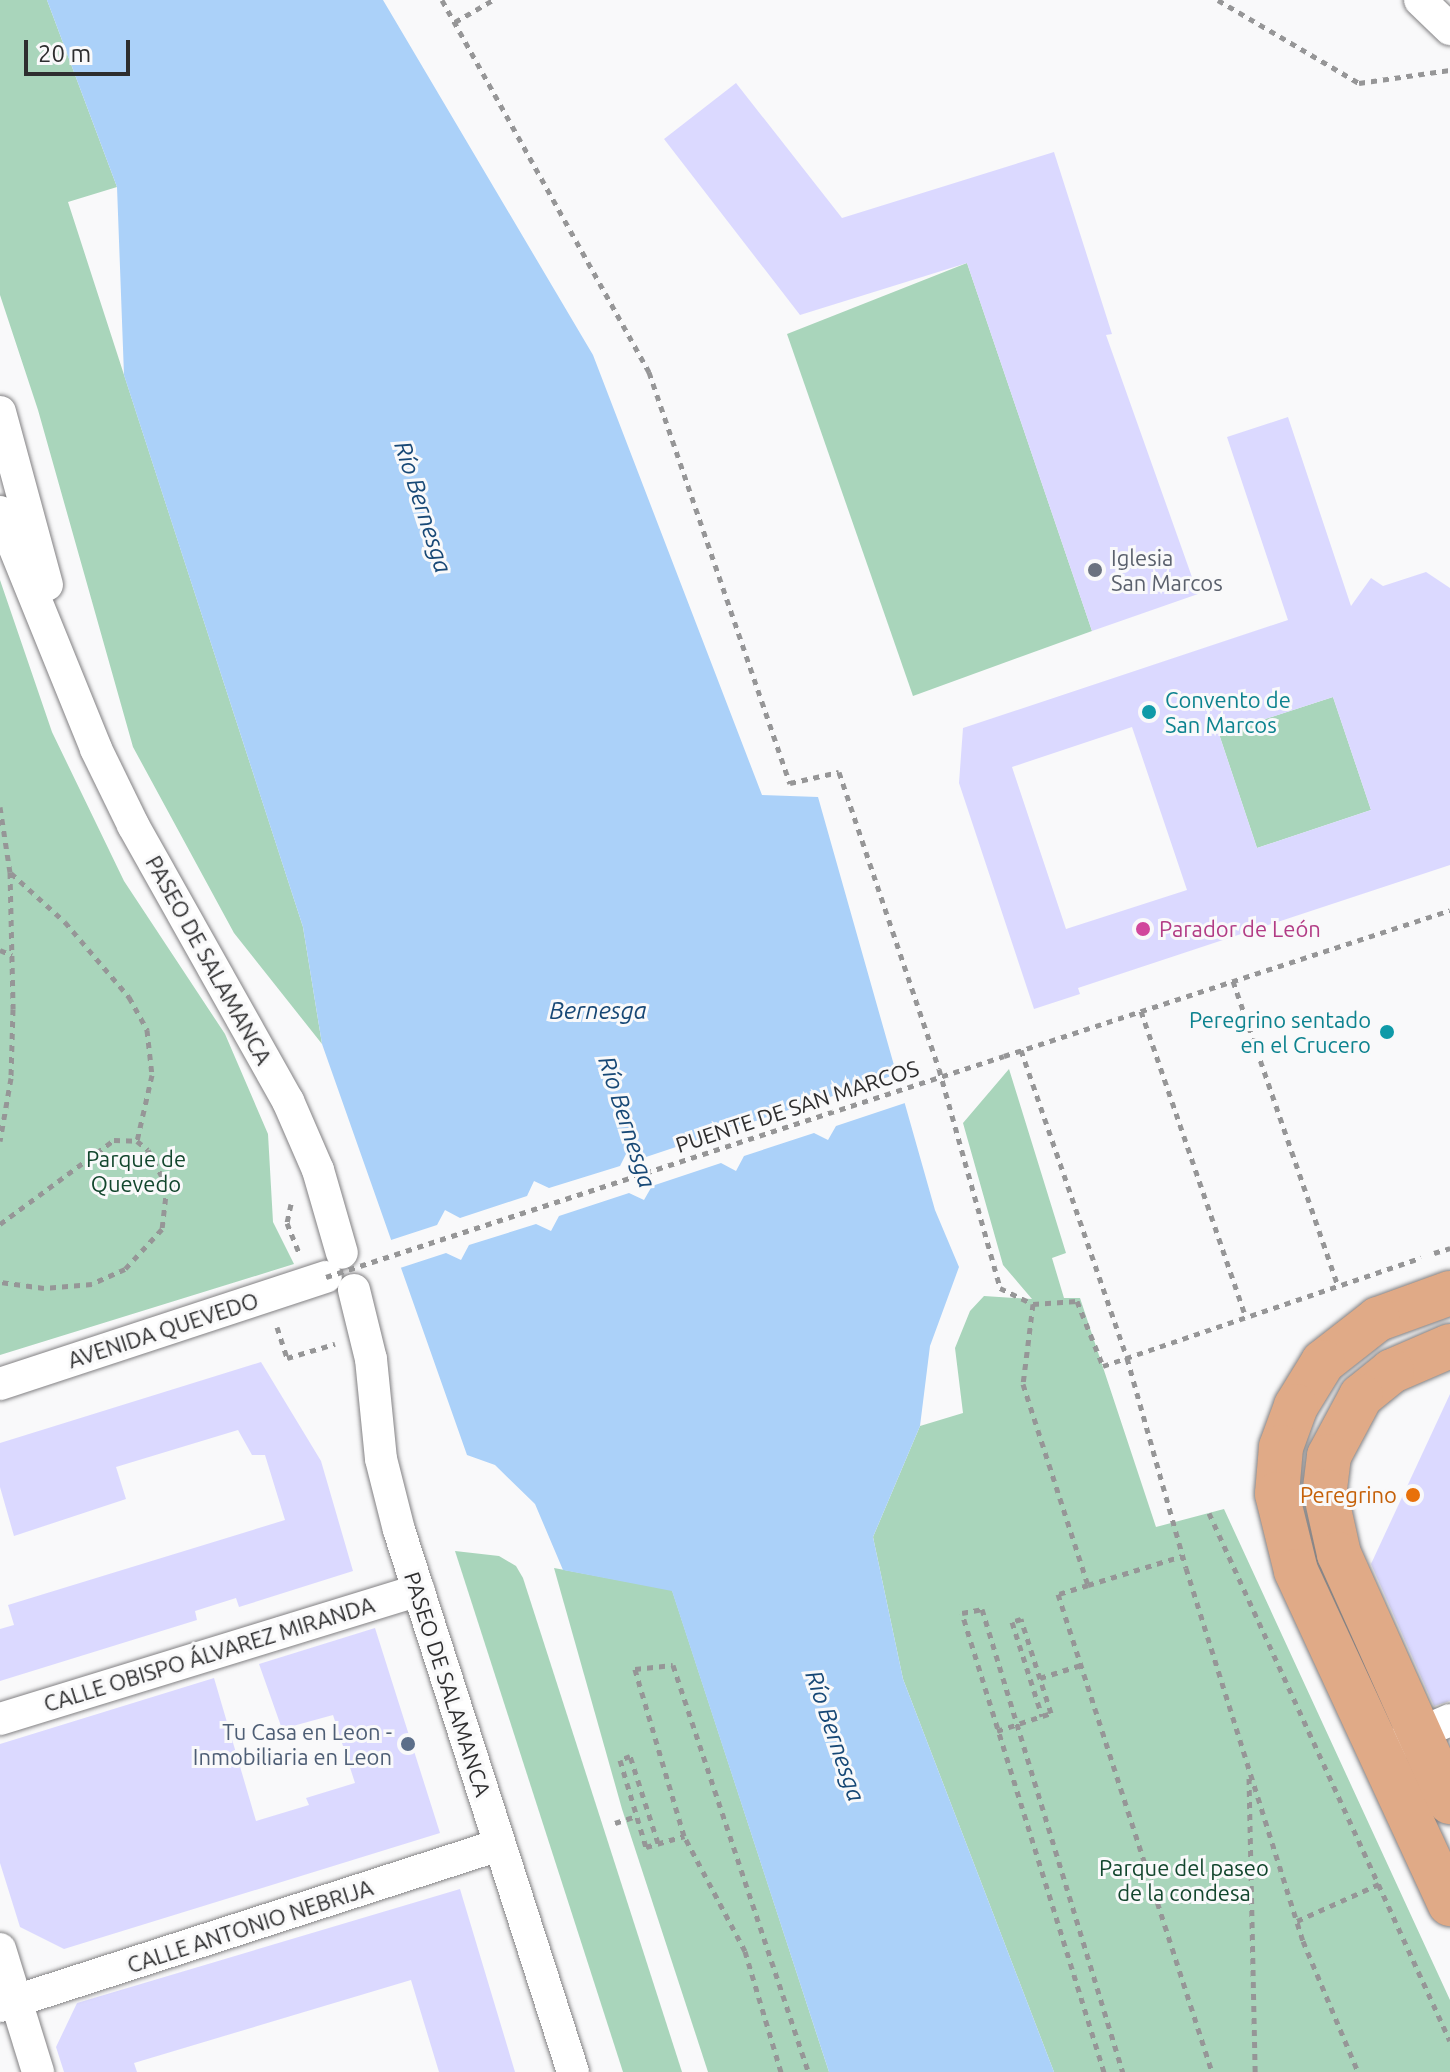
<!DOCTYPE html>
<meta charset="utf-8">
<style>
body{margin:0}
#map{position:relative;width:1450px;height:2072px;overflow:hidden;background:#f9f9fa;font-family:Ubuntu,sans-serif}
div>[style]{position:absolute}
.green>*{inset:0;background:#a9d5bb}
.water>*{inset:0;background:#abd1f9}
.pier>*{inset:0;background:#f9f9fa}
.building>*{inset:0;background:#dbd9ff}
.path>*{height:5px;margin-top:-2.5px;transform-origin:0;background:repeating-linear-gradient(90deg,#969697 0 6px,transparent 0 12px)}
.roads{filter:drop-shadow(0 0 2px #828183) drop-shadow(0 0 2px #828183)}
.street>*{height:32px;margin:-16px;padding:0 16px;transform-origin:16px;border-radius:16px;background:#fff}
.primary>*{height:44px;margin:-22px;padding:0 22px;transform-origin:22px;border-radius:22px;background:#e0aa87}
.path-bridge>*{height:5px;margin-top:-2.5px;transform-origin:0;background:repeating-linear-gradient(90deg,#969697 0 6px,transparent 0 12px)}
.dots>*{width:22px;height:22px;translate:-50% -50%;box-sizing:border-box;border:4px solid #f9f9fa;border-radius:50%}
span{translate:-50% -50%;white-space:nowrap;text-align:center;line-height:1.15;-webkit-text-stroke:6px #f9f9fa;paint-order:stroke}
.worship-label{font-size:22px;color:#5b616d}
.left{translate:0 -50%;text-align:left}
.culture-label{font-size:22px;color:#0d838f}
.right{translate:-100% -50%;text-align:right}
.hotel-label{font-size:22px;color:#b23c85}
.street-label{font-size:22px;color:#2e2e2f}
.park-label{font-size:22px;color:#12462d}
.food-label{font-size:22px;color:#c56008}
.service-label{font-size:22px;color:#4e5e75}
.water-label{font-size:24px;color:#174876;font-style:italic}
.scale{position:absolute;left:24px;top:40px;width:106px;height:36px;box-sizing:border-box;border:4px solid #2e2e2f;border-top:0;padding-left:10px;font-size:24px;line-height:28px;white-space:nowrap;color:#2e2e2f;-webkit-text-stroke:6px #f9f9fa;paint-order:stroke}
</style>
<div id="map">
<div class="green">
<div style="clip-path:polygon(0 0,47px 0,117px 187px,68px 202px,303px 927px,322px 1044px,234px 933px,133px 747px,38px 410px,0 295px)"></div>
<div style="clip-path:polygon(967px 263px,1092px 631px,913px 696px,787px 334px)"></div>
<div style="clip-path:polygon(0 580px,52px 732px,124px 881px,225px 1034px,268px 1134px,273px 1222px,294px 1264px,0 1355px)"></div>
<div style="clip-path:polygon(1333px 697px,1371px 810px,1257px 848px,1219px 734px)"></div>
<div style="clip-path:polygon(1009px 1069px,1066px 1253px,1052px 1258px,1064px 1298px,1080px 1298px,1156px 1527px,1224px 1509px,1450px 2000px,1450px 2072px,1054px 2072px,903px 1679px,873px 1537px,920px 1426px,963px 1413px,955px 1348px,970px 1311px,984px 1296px,1032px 1299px,1003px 1265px,963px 1123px)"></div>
<div style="clip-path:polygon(455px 1551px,499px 1556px,516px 1566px,523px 1578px,682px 2072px,623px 2072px)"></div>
<div style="clip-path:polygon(554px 1568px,672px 1590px,829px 2072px,708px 2072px,622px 1809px)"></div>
</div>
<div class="water">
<div style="clip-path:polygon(47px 0,383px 0,593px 355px,762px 795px,818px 797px,935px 1210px,959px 1267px,930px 1346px,920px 1426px,873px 1537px,903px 1679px,1054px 2072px,829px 2072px,672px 1591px,563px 1570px,535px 1504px,495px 1465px,467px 1455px,322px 1044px,303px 927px,124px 375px,117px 187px)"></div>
</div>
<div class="pier">
<div style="clip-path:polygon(900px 1073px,908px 1102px,836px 1126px,828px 1140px,814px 1133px,744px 1156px,736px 1171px,721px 1163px,652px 1186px,644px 1200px,629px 1193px,559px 1216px,551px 1231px,536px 1224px,469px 1245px,461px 1260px,446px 1253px,397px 1269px,397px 1275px,385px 1237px,388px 1241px,437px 1225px,445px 1210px,460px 1218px,527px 1196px,534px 1181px,549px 1188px,620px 1166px,628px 1150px,643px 1158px,712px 1135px,720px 1120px,734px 1128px,804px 1105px,812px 1091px,827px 1098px)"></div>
</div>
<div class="building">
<div style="clip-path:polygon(736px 83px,842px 218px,1054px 152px,1112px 334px,1106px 335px,1198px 594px,1092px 631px,967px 263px,800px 315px,664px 139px)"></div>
<div style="clip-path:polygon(evenodd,1288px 417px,1351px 606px,1371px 578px,1383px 586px,1426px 572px,1450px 588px,1450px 865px,1078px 988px,1080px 994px,1034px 1009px,959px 783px,963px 728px,1288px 620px,1227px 437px,1288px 417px,1333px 697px,1371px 810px,1257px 848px,1219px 734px,1333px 697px,1288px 417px,1132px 727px,1187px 890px,1066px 929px,1012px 767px,1132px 727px)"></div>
<div style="clip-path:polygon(261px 1362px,321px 1461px,353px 1571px,239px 1607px,236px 1598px,195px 1611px,197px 1620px,0 1681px,0 1629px,14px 1625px,8px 1605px,285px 1520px,265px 1455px,252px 1455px,238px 1430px,116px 1467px,126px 1499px,14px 1536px,0 1487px,0 1443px)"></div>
<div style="clip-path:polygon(1450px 1394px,1450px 1701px,1434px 1706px,1371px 1564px)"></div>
<div style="clip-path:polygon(375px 1628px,440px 1833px,64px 1949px,20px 1927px,0 1863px,0 1744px,214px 1678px,256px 1821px,309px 1805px,306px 1798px,355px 1783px,333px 1715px,282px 1729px,259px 1664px)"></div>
<div style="clip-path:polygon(460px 1889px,515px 2072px,439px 2072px,411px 1980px,134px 2063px,137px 2072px,64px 2072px,56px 2047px,77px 2003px)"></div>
</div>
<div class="path">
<div style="left:442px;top:0;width:426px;rotate:60.9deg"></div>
<div style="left:649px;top:372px;width:435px;rotate:71.1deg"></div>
<div style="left:790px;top:783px;width:50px;rotate:-12.7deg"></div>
<div style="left:839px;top:772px;width:313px;rotate:71.4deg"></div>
<div style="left:939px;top:1069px;width:227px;rotate:74.4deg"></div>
<div style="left:1000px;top:1288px;width:37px;rotate:26deg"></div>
<div style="left:1033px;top:1304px;width:81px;rotate:97.1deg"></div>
<div style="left:1023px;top:1384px;width:211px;rotate:72.1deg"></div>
<div style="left:1088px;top:1585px;width:31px;rotate:163deg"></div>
<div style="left:1058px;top:1594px;width:502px;rotate:72.14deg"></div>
<div style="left:1218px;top:0;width:164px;rotate:30.5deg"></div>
<div style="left:1359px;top:83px;width:92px;rotate:-8.1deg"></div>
<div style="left:455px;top:22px;width:44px;rotate:-30.1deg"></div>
<div style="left:0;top:807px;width:66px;rotate:81.3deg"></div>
<div style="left:10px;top:872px;width:137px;rotate:88.7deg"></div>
<div style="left:13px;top:1009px;width:69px;rotate:91.7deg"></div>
<div style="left:11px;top:1078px;width:64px;rotate:99.9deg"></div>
<div style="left:11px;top:873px;width:73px;rotate:42.2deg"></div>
<div style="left:65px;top:922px;width:99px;rotate:49.5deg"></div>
<div style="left:129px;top:997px;width:38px;rotate:61deg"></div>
<div style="left:147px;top:1030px;width:45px;rotate:83.7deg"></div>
<div style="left:152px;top:1075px;width:68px;rotate:102.8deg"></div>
<div style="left:0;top:950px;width:13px;rotate:23deg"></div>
<div style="left:1233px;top:981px;width:323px;rotate:71deg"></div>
<div style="left:1141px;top:1011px;width:324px;rotate:71.1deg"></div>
<div style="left:1021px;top:1050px;width:326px;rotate:71deg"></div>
<div style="left:1127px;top:1358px;width:218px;rotate:74.3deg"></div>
<div style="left:1186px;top:1568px;width:391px;rotate:72.6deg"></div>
<div style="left:1303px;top:1941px;width:142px;rotate:67.2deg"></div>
<div style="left:1004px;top:1056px;width:469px;rotate:-18.1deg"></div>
<div style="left:291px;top:1204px;width:19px;rotate:102deg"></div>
<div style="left:287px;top:1223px;width:31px;rotate:68deg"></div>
<div style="left:0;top:1224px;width:142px;rotate:-36.4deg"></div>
<div style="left:114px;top:1140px;width:23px;rotate:2deg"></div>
<div style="left:137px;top:1141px;width:14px;rotate:39deg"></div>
<div style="left:148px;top:1150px;width:41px;rotate:62.2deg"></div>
<div style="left:167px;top:1186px;width:43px;rotate:96.6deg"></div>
<div style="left:162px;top:1229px;width:54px;rotate:132.8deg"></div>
<div style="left:125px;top:1269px;width:36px;rotate:156deg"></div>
<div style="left:92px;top:1284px;width:48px;rotate:175.2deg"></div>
<div style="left:44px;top:1288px;width:44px;rotate:-172.2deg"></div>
<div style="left:1434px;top:1253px;width:17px;rotate:-17deg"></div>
<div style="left:1033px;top:1304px;width:44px;rotate:-3.9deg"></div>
<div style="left:1077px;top:1301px;width:70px;rotate:68.2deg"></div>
<div style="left:1103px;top:1366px;width:336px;rotate:-18.8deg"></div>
<div style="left:277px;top:1327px;width:33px;rotate:72deg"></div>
<div style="left:287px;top:1358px;width:50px;rotate:-16.3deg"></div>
<div style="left:1209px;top:1513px;width:580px;rotate:65.47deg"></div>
<div style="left:1088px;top:1585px;width:98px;rotate:-17.1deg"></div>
<div style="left:1040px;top:1678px;width:43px;rotate:-17.6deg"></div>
<div style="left:997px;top:1731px;width:57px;rotate:-18.4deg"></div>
<div style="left:1051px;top:1713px;width:99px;rotate:-107.7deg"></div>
<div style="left:1021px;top:1619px;width:9px;rotate:162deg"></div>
<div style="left:1012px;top:1622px;width:99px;rotate:72.3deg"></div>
<div style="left:1249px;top:1778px;width:294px;rotate:88.8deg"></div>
<div style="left:615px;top:1823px;width:23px;rotate:-18deg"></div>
<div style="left:658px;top:1843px;width:91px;rotate:-107.8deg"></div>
<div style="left:630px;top:1756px;width:11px;rotate:158deg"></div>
<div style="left:620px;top:1760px;width:91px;rotate:73.4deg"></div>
<div style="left:646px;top:1847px;width:40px;rotate:-16deg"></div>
<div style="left:1297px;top:1921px;width:90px;rotate:-24.3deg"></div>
<div style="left:781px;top:2072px;width:126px;rotate:-106.6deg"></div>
<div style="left:745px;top:1951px;width:130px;rotate:-117.9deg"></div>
<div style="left:684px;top:1836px;width:174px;rotate:-106.4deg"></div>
<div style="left:635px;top:1669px;width:38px;rotate:-6deg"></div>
<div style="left:673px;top:1665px;width:429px;rotate:71.6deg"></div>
<div style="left:1104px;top:2072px;width:480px;rotate:-107.2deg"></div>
<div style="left:962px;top:1613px;width:20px;rotate:-11deg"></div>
<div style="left:982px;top:1609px;width:484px;rotate:73.1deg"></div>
</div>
<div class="roads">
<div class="street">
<div style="left:1420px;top:0;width:42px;rotate:44deg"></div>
<div style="left:0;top:412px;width:179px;rotate:74.8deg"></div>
<div style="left:0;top:512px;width:256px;rotate:67.9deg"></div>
<div style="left:96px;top:749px;width:85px;rotate:64deg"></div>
<div style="left:133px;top:825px;width:317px;rotate:60.7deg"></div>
<div style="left:288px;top:1101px;width:75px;rotate:66.5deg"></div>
<div style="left:318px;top:1170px;width:86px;rotate:73.9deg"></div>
<div style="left:354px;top:1290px;width:71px;rotate:76.2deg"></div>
<div style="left:371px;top:1359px;width:100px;rotate:84.3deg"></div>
<div style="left:381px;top:1459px;width:73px;rotate:75.8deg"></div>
<div style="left:399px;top:1530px;width:569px;rotate:72.2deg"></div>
<div style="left:0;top:1384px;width:343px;rotate:-18.2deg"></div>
<div style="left:0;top:1719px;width:438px;rotate:-17.1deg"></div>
<div style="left:1402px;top:1741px;width:52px;rotate:-23.6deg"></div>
<div style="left:0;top:1949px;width:129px;rotate:72.8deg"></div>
<div style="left:0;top:2006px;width:524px;rotate:-17.88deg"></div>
</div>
<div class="primary">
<div style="left:1450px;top:1293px;width:77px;rotate:160.1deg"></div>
<div style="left:1378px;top:1319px;width:70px;rotate:142deg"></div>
<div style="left:1323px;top:1362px;width:52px;rotate:121.5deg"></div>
<div style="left:1296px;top:1406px;width:44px;rotate:110.1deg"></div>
<div style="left:1281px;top:1447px;width:47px;rotate:94.9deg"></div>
<div style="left:1277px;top:1494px;width:79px;rotate:76.1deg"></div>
<div style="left:1296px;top:1571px;width:367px;rotate:65.2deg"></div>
<div style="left:1450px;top:1346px;width:63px;rotate:156.7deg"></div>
<div style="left:1392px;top:1371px;width:40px;rotate:141deg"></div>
<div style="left:1361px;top:1396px;width:68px;rotate:118.1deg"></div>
<div style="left:1329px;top:1456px;width:35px;rotate:97deg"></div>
<div style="left:1325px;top:1491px;width:65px;rotate:77.5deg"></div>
<div style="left:1339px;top:1554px;width:272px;rotate:65.9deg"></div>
</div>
</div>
<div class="path-bridge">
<div style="left:326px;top:1277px;width:713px;rotate:-18.05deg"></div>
</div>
<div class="dots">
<div style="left:1095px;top:570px;background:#6b7280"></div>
<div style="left:1149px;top:712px;background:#0f9aa8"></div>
<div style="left:1143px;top:929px;background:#d1479c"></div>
<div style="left:1387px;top:1032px;background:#0f9aa8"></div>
<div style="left:1413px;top:1495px;background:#e8710a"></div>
<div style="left:408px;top:1744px;background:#5c6f8a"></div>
</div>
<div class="worship-label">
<span class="left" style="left:1111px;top:570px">Iglesia<br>San Marcos</span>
</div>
<div class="culture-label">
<span class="left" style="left:1165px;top:712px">Convento de<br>San Marcos</span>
<span class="right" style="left:1371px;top:1032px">Peregrino sentado<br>en el Crucero</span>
</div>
<div class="hotel-label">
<span class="left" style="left:1159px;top:929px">Parador de León</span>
</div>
<div class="street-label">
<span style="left:209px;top:960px;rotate:61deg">PASEO DE SALAMANCA</span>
<span style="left:797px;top:1106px;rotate:-18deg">PUENTE DE SAN MARCOS</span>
<span style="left:163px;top:1330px;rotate:-18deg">AVENIDA QUEVEDO</span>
<span style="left:209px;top:1654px;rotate:-17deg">CALLE OBISPO ÁLVAREZ MIRANDA</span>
<span style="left:448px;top:1684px;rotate:72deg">PASEO DE SALAMANCA</span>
<span style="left:250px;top:1926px;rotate:-18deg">CALLE ANTONIO NEBRIJA</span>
</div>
<div class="park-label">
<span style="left:136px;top:1171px">Parque de<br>Quevedo</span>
<span style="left:1184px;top:1880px">Parque del paseo<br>de la condesa</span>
</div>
<div class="food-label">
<span class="right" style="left:1397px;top:1495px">Peregrino</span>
</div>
<div class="service-label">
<span class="right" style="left:392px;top:1744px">Tu Casa en Leon -<br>Inmobiliaria en Leon</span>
</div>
<div class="water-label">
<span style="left:423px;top:507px;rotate:72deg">Río Bernesga</span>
<span style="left:598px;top:1011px">Bernesga</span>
<span style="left:627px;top:1122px;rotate:72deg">Río Bernesga</span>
<span style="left:835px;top:1736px;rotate:71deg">Río Bernesga</span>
</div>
<div class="scale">20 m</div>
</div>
